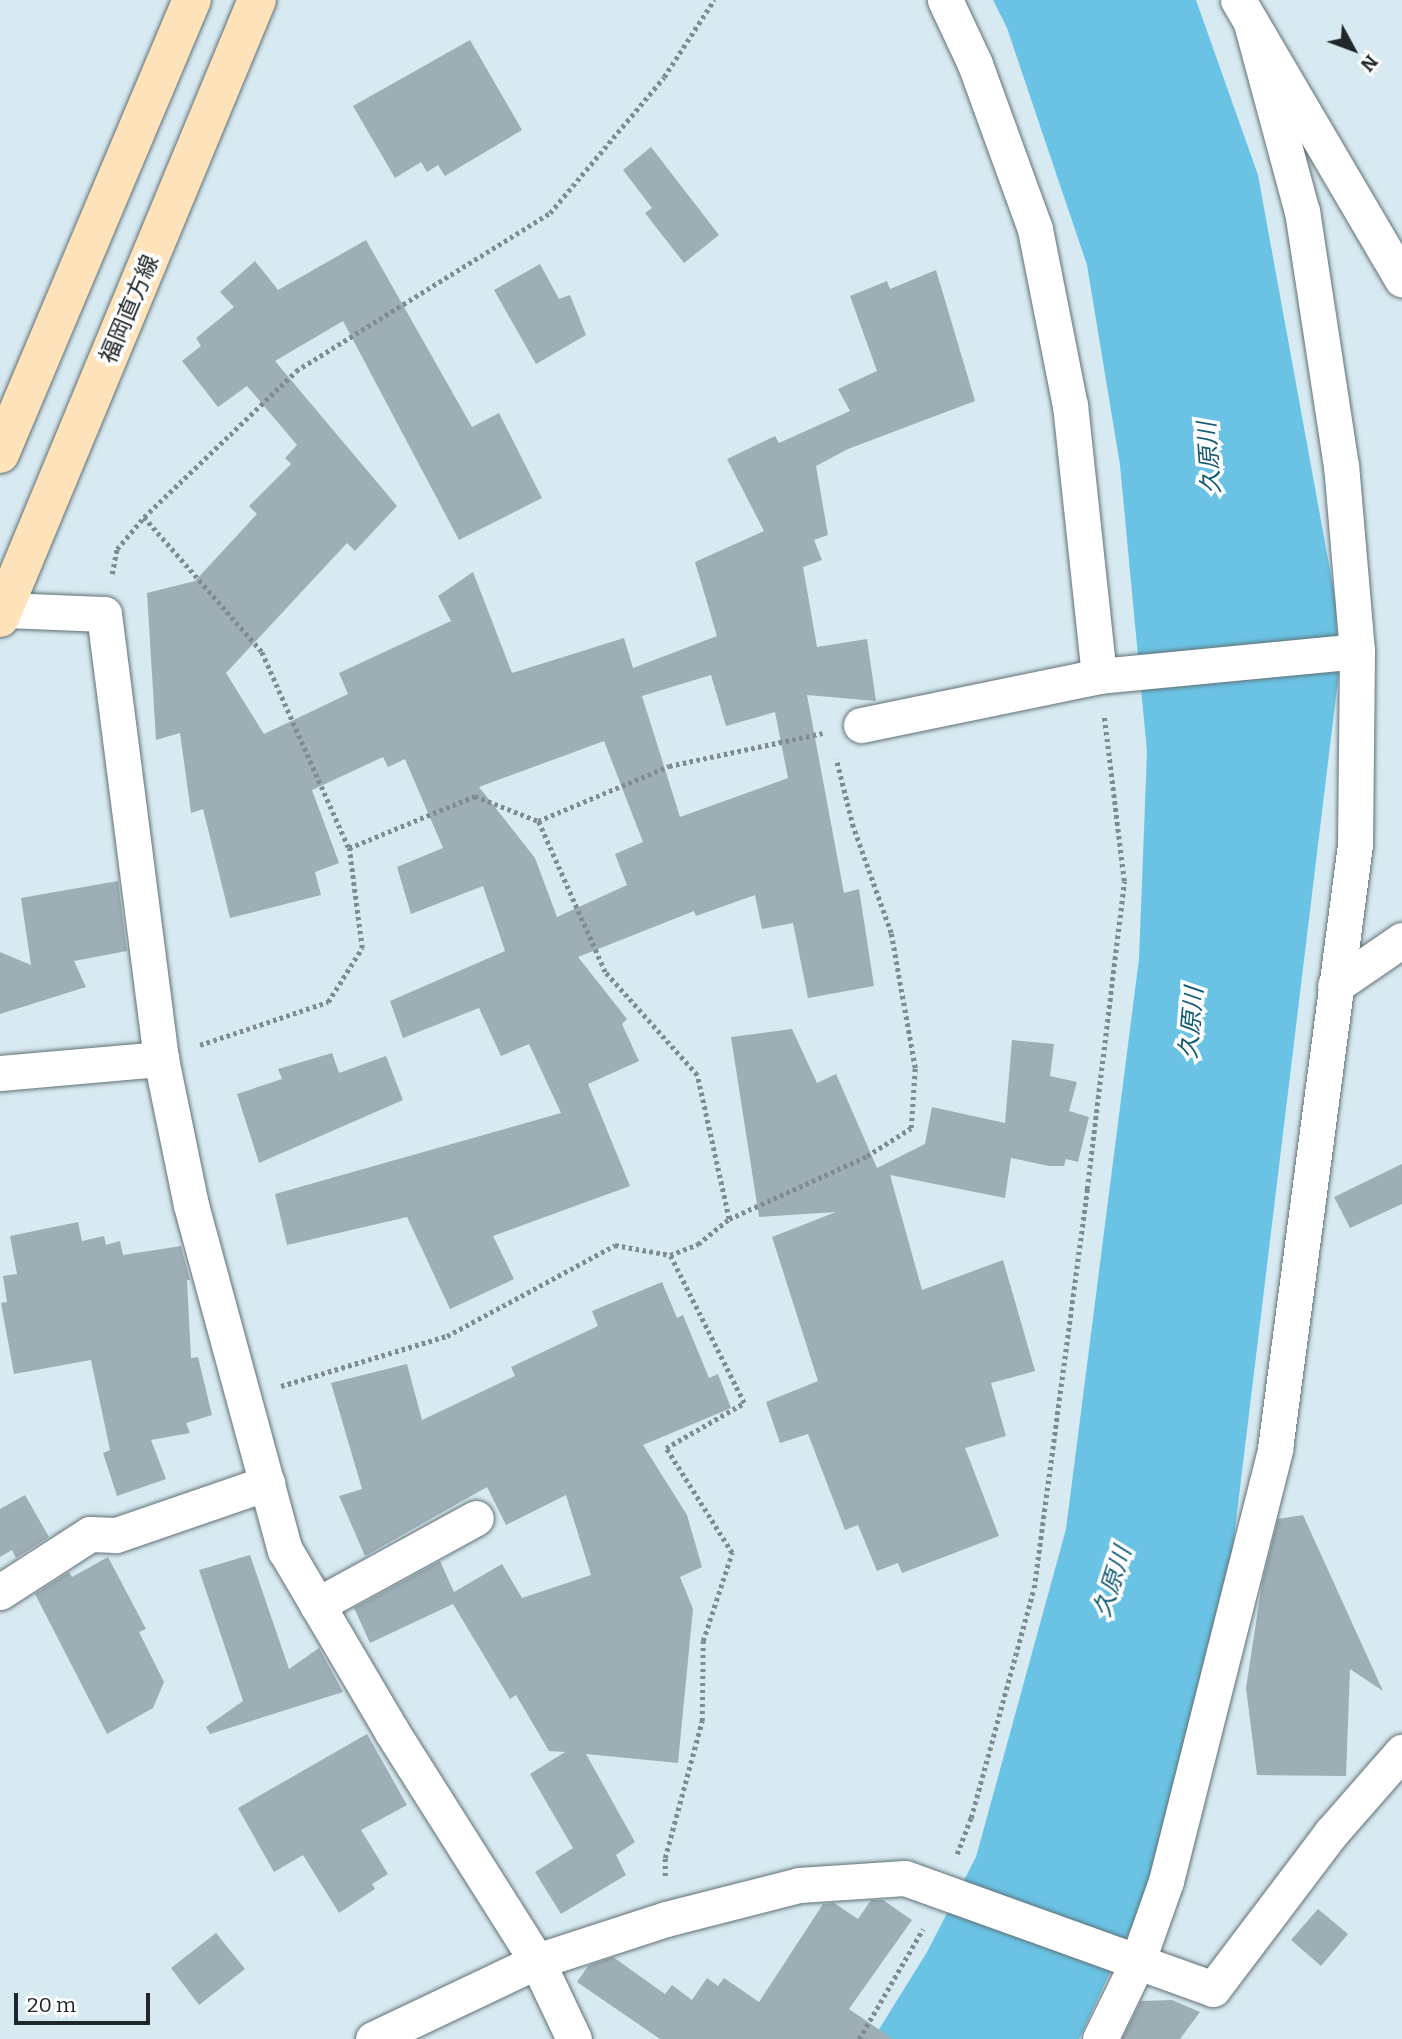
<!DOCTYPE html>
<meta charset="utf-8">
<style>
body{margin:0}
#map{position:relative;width:1402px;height:2039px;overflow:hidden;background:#d8eaf1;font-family:Bitter,"Noto Sans JP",serif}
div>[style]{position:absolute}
.water>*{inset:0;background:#6ac3e4}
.building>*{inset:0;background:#9daeb5}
.path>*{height:4.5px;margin-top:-2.25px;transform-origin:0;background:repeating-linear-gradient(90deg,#7e8b90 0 3.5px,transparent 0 7px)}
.roads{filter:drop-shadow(0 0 2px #617177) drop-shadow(0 0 2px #617177)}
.minor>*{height:35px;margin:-17.5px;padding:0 17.5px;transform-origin:17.5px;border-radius:17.5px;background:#fff}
.primary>*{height:38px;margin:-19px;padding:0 19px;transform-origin:19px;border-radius:19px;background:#fee2ba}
span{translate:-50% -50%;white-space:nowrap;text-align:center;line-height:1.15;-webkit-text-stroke:7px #fff;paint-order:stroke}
.street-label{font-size:23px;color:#20272a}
.water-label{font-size:24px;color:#125b72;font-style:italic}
.north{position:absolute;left:1318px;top:14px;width:70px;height:70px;-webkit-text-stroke:5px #fff;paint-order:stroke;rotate:131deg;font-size:19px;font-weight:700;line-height:28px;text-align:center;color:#20272a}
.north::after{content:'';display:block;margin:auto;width:24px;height:32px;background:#20272a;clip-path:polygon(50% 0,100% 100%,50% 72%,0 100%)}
.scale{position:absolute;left:14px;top:1993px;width:136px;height:32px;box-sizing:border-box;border:4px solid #20272a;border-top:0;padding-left:9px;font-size:21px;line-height:24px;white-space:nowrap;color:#20272a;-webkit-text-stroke:5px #fff;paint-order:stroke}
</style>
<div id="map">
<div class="water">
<div style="clip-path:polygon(993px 0,1196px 0,1258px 175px,1336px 603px,1338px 680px,1233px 1546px,1145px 1898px,1079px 2039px,873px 2039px,927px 1952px,976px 1857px,1066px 1529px,1139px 959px,1147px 752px,1120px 465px,1087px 265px,1007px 28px)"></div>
</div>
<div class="building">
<div style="clip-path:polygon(470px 40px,522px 130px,445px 176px,438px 165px,427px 172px,421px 162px,395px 178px,353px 106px)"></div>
<div style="clip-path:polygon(651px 147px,719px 235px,684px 263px,645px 213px,652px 208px,623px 170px)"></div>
<div style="clip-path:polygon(evenodd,366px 240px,472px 427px,499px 413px,542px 498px,459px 540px,343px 321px,275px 361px,397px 506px,355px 551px,347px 543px,226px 673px,264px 734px,348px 694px,339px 673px,451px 621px,438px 596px,473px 572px,512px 673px,624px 638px,633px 668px,717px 636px,695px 562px,764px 531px,727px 459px,775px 436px,779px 443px,850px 411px,838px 389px,877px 371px,850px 296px,887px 281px,890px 289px,936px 270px,975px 401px,848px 449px,816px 466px,828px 535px,814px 540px,822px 560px,803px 567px,817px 647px,867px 639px,876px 701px,807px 695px,844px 893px,859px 889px,874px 986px,808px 998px,793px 923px,762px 929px,755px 895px,696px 916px,694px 911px,578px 957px,627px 1019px,622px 1024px,639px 1061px,588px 1084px,630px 1186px,493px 1236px,514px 1279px,450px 1309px,407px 1217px,287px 1245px,275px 1194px,561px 1113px,529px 1044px,501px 1056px,479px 1008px,403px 1038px,390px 1001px,505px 951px,483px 886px,411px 914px,397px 867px,443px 848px,405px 759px,388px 767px,383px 757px,312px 790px,339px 863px,315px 872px,321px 895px,230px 918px,203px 809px,191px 813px,180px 733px,156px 740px,147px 593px,195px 581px,257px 514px,249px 506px,291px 464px,285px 458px,297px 445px,247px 386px,218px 407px,182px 361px,201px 346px,196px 338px,234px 307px,220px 292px,255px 261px,278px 290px,366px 240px,711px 675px,726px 726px,775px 712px,788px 778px,680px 817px,642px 696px,711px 675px,366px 240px,604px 741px,643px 842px,615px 854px,627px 885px,557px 917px,535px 858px,479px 787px,604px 741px)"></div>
<div style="clip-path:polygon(540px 264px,559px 299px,570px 295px,586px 335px,536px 364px,494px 290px)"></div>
<div style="clip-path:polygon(118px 881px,127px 951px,74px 961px,86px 987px,0 1014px,0 952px,31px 965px,21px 898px)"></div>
<div style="clip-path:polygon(792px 1029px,817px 1083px,836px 1074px,877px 1168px,925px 1144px,932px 1107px,1005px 1123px,1012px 1040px,1054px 1044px,1050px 1076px,1077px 1082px,1069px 1111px,1089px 1117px,1078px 1162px,1066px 1159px,1064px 1166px,1049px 1166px,1011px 1158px,1005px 1198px,890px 1175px,922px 1290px,1003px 1260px,1035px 1371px,991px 1383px,1006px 1436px,965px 1448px,999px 1536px,902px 1573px,898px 1563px,877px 1571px,858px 1525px,845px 1530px,808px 1434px,780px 1443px,766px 1402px,818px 1381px,772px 1237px,836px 1212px,759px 1217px,731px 1037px)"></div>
<div style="clip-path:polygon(332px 1053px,339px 1073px,386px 1056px,403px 1100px,259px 1163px,237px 1094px,282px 1079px,278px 1069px)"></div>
<div style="clip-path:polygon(1402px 1164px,1402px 1204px,1350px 1228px,1334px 1197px)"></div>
<div style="clip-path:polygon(78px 1222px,82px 1241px,104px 1236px,106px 1245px,120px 1241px,123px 1255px,181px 1246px,190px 1280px,187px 1280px,191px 1358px,198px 1357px,212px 1415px,186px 1423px,190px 1433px,151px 1440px,166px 1479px,117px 1496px,103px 1453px,110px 1450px,91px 1360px,14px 1374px,1px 1303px,7px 1302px,3px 1276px,17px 1274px,10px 1236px)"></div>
<div style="clip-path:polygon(662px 1282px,677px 1318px,683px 1315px,709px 1378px,718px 1374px,731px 1408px,643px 1445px,687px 1515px,702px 1567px,680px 1577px,693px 1609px,678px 1763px,586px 1754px,635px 1842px,616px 1855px,626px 1875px,561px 1914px,535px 1872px,573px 1848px,530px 1774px,565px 1752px,549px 1751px,516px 1695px,510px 1699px,453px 1604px,370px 1643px,354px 1608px,440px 1561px,454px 1592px,502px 1564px,522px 1598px,591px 1575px,566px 1495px,506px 1525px,487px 1487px,365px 1556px,339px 1496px,362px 1489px,331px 1383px,407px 1364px,422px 1420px,515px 1376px,511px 1367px,598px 1326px,592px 1311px)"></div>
<div style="clip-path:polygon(25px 1495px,49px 1537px,16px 1558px,12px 1550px,0 1557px,0 1509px)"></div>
<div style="clip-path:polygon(1303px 1515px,1383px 1691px,1350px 1669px,1346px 1776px,1257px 1775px,1246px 1688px,1262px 1583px,1278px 1519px)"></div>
<div style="clip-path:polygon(250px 1555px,289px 1669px,319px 1648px,343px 1692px,210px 1734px,206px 1727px,243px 1701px,199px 1570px)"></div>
<div style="clip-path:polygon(108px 1557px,146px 1629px,139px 1632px,164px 1682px,153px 1708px,107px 1734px,35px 1594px,69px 1572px,72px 1577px)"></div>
<div style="clip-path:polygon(367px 1734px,407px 1805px,361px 1830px,388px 1874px,372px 1884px,375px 1889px,339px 1913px,303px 1855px,274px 1872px,238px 1808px)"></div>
<div style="clip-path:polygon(871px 1900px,883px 1900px,912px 1920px,849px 2009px,893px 2039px,660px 2039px,577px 1982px,588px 1966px,613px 1957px,665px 1994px,672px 1985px,692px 2000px,707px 1978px,718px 1986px,724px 1978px,759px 2002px,823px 1904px,834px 1903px,858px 1919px)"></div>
<div style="clip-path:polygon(1318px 1909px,1348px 1934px,1321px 1966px,1291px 1940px)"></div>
<div style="clip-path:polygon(216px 1933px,245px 1969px,199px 2005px,171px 1968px)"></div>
<div style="clip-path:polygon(1172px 2000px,1200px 2012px,1180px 2039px,1122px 2039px,1141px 2001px)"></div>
</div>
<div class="path">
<div style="left:144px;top:517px;width:179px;rotate:48.8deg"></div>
<div style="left:262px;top:652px;width:214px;rotate:66.1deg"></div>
<div style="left:112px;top:574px;width:25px;rotate:-79deg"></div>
<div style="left:117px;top:549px;width:42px;rotate:-49.8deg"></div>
<div style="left:144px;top:517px;width:211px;rotate:-43.8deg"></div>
<div style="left:296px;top:371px;width:299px;rotate:-31.9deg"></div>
<div style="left:550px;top:213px;width:177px;rotate:-50deg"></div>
<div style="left:664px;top:77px;width:92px;rotate:-57deg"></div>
<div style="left:200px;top:1045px;width:135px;rotate:-18.6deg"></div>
<div style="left:328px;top:1002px;width:64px;rotate:-57.8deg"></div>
<div style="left:362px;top:948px;width:101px;rotate:-97.4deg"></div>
<div style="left:349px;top:848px;width:136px;rotate:-22.4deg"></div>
<div style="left:475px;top:796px;width:68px;rotate:21.6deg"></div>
<div style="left:538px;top:821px;width:142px;rotate:-22.8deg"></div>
<div style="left:669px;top:766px;width:157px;rotate:-12.1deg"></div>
<div style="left:729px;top:1219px;width:152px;rotate:-24.5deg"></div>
<div style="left:867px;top:1156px;width:52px;rotate:-32.5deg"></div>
<div style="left:911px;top:1128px;width:60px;rotate:-86.2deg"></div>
<div style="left:915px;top:1068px;width:137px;rotate:-100.1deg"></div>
<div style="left:891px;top:933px;width:113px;rotate:-109.7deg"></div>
<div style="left:853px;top:827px;width:70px;rotate:-104deg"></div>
<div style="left:281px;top:1386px;width:173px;rotate:-16.8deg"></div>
<div style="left:447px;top:1336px;width:191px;rotate:-28.4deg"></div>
<div style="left:615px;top:1245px;width:56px;rotate:10.3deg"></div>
<div style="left:670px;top:1255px;width:30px;rotate:-21deg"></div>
<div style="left:698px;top:1244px;width:40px;rotate:-39deg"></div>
<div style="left:729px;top:1219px;width:148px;rotate:-102.5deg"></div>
<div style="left:697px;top:1075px;width:138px;rotate:-131.8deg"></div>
<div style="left:605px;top:972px;width:165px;rotate:-113.9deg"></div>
<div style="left:957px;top:1854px;width:39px;rotate:-69deg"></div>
<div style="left:971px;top:1818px;width:238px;rotate:-74.7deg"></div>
<div style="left:1034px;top:1588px;width:403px;rotate:-82.4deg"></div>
<div style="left:1087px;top:1189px;width:310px;rotate:-83.1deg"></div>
<div style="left:1124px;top:881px;width:167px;rotate:-96.9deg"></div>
<div style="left:665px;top:1876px;width:18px;rotate:-90deg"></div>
<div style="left:665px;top:1858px;width:142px;rotate:-74.9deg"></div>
<div style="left:702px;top:1721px;width:80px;rotate:-89.3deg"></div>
<div style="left:703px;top:1641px;width:93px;rotate:-71.8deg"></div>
<div style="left:732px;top:1553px;width:124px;rotate:-122.2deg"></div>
<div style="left:666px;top:1448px;width:90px;rotate:-30deg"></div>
<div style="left:744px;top:1403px;width:165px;rotate:-116.6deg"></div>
<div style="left:859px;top:2039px;width:127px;rotate:-59.8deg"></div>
</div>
<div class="roads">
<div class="minor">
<div style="left:1238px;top:0;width:324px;rotate:59.6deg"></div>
<div style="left:4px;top:610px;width:100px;rotate:2.3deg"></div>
<div style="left:104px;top:614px;width:449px;rotate:82.7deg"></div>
<div style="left:161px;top:1059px;width:149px;rotate:78.4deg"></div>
<div style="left:191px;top:1205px;width:358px;rotate:74.8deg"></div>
<div style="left:285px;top:1550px;width:211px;rotate:59.5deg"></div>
<div style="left:392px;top:1732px;width:271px;rotate:57.7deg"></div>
<div style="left:537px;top:1961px;width:86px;rotate:64.6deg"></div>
<div style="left:1099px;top:676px;width:259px;rotate:-5.5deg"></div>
<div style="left:861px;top:725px;width:243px;rotate:-11.6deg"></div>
<div style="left:1099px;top:676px;width:272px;rotate:-96.1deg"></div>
<div style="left:1070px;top:406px;width:180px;rotate:-101.2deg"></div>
<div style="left:1035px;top:229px;width:176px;rotate:-110deg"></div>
<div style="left:975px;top:64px;width:71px;rotate:-115.1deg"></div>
<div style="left:1335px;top:986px;width:81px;rotate:-34.5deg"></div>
<div style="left:0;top:1073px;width:162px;rotate:-5deg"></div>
<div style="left:0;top:1592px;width:107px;rotate:-32.8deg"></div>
<div style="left:90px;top:1534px;width:26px;rotate:2deg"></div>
<div style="left:116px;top:1535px;width:160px;rotate:-19deg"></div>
<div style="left:317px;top:1605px;width:181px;rotate:-28.7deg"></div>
<div style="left:373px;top:2039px;width:182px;rotate:-25.4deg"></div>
<div style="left:537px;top:1961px;width:136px;rotate:-18deg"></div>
<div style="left:666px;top:1919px;width:137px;rotate:-14.3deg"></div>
<div style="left:799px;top:1885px;width:106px;rotate:-3.8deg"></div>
<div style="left:905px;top:1878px;width:327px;rotate:19.8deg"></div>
<div style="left:1213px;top:1989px;width:196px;rotate:-52.9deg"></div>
<div style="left:1331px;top:1833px;width:108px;rotate:-48.8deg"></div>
<div style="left:1100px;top:2039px;width:85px;rotate:-64deg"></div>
<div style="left:1137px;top:1963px;width:87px;rotate:-70.5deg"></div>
<div style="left:1166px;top:1881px;width:446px;rotate:-75.8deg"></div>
<div style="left:1275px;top:1449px;width:609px;rotate:-82.46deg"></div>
<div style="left:1355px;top:845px;width:194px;rotate:-89.4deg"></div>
<div style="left:1357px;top:651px;width:186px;rotate:-94.9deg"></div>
<div style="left:1341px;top:466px;width:257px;rotate:-98.7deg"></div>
<div style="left:1302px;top:212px;width:196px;rotate:-105.1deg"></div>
</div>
<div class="primary">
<div style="left:0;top:454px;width:493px;rotate:-67.1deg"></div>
<div style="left:0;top:618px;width:669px;rotate:-67.42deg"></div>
</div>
</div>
<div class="street-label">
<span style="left:129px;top:309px;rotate:-67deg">福岡直方線</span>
</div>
<div class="water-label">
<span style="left:1210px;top:458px;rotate:-94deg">久原川</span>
<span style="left:1192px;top:1023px;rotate:-85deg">久原川</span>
<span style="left:1113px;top:1582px;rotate:-72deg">久原川</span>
</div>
<div class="north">N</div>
<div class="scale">20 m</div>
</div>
